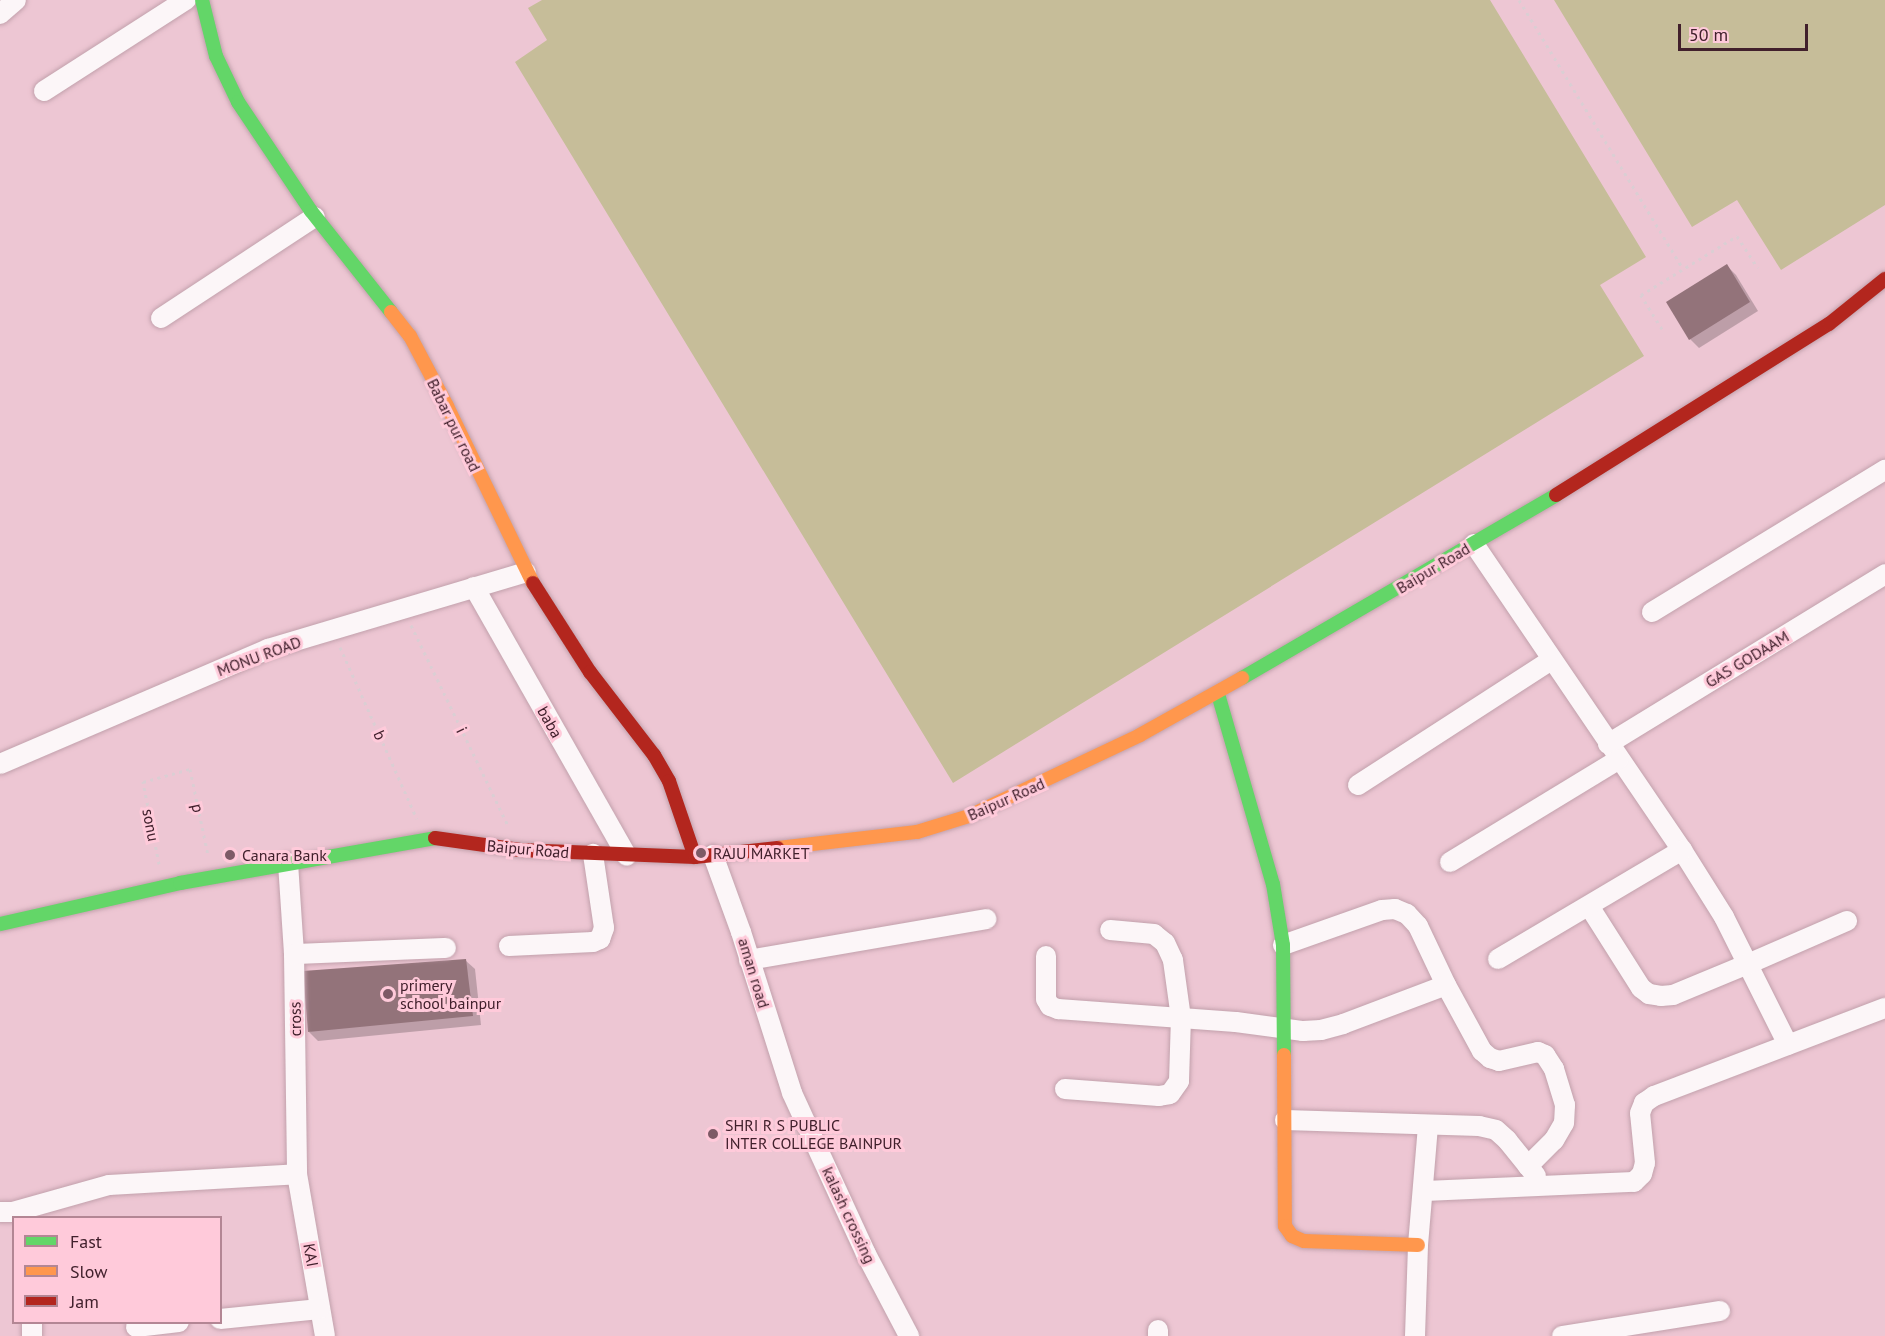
<!DOCTYPE html>
<style>
body{margin:0}
#map{position:relative;width:1885px;height:1336px;overflow:hidden;background:#edc6d3;font-family:"PT Sans",sans-serif}
div>[style]{position:absolute}
.green>*{inset:0;background:#c6bd99}
.shadow>*{inset:0;background:#0003}
.building>*{inset:0;background:#93737a}
.path>*{height:3px;margin-top:-1.5px;transform-origin:0;background:repeating-linear-gradient(90deg,#dbced3 0 3px,transparent 0 7.5px)}
.roads{filter:drop-shadow(0 0 2px #c2a1ac) drop-shadow(0 0 2px #c2a1ac)}
.street>*{height:20px;margin:-10px;padding:0 10px;transform-origin:10px;border-radius:10px;background:#fcf6f8}
.fast>*{height:14px;margin:-7px;padding:0 7px;transform-origin:7px;border-radius:7px;background:#63d668}
.slow>*{height:14px;margin:-7px;padding:0 7px;transform-origin:7px;border-radius:7px;background:#ff974d}
.jam>*{height:14px;margin:-7px;padding:0 7px;transform-origin:7px;border-radius:7px;background:#b3261e}
.dots>*{width:16px;height:16px;translate:-50% -50%;box-sizing:border-box;border:3px solid #ffcada;border-radius:50%}
span{translate:-50% -50%;white-space:nowrap;text-align:center;line-height:1.15;-webkit-text-stroke:6px #ffcada;paint-order:stroke}
.street-label{font-size:16px;color:#41202c}
.poi-label{font-size:16px;color:#41202c}
.left{translate:0 -50%;text-align:left}
.legend{position:absolute;left:12px;top:1216px;width:210px;height:108px;box-sizing:border-box;background:#ffcada;border:2px solid #b38694;margin:0;padding:8px 10px;list-style:none;font-size:18px;color:#41202c}
.legend li{display:flex;align-items:center;gap:12px;height:30px}
.legend b{width:30px;border:2px solid #b38694}
.scale{position:absolute;left:1678px;top:24px;width:130px;height:27px;box-sizing:border-box;border:3px solid #41202c;border-top:0;padding-left:8px;font-size:18px;line-height:21px;white-space:nowrap;color:#41202c;-webkit-text-stroke:4px #ffcada;paint-order:stroke}
</style>
<div id="map">
<div class="green">
<div style="clip-path:polygon(542px 0,1490px 0,1646px 257px,1600px 285px,1644px 356px,953px 783px,515px 62px,547px 40px,528px 8px)"></div>
<div style="clip-path:polygon(1554px 0,1885px 0,1885px 205px,1781px 270px,1737px 200px,1692px 227px)"></div>
</div>
<div class="shadow">
<div style="clip-path:polygon(1727px 266px,1736px 275px,1758px 311px,1699px 348px,1690px 339px)"></div>
<div style="clip-path:polygon(465px 960px,475px 969px,481px 1025px,318px 1041px,309px 1032px)"></div>
</div>
<div class="building">
<div style="clip-path:polygon(1727px 264px,1750px 302px,1689px 340px,1666px 302px)"></div>
<div style="clip-path:polygon(466px 959px,473px 1016px,308px 1032px,303px 971px)"></div>
</div>
<div class="path">
<div style="left:1519px;top:0;width:315px;rotate:58.6deg"></div>
<div style="left:1662px;top:329px;width:40px;rotate:-122deg"></div>
<div style="left:1641px;top:295px;width:113px;rotate:-31.6deg"></div>
<div style="left:1737px;top:236px;width:38px;rotate:57deg"></div>
<div style="left:411px;top:625px;width:221px;rotate:64.2deg"></div>
<div style="left:340px;top:647px;width:188px;rotate:65.9deg"></div>
<div style="left:159px;top:864px;width:84px;rotate:-101deg"></div>
<div style="left:143px;top:782px;width:49px;rotate:-15.5deg"></div>
<div style="left:190px;top:769px;width:88px;rotate:78.2deg"></div>
</div>
<div class="roads">
<div class="street">
<div style="left:0;top:14px;width:21px;rotate:-41deg"></div>
<div style="left:44px;top:91px;width:169px;rotate:-32.7deg"></div>
<div style="left:161px;top:318px;width:184px;rotate:-33.3deg"></div>
<div style="left:1474px;top:544px;width:370px;rotate:55.8deg"></div>
<div style="left:1682px;top:850px;width:79px;rotate:57.9deg"></div>
<div style="left:1724px;top:917px;width:143px;rotate:63.4deg"></div>
<div style="left:474px;top:587px;width:309px;rotate:60.4deg"></div>
<div style="left:1652px;top:612px;width:273px;rotate:-31.4deg"></div>
<div style="left:1608px;top:744px;width:325px;rotate:-31.5deg"></div>
<div style="left:0;top:764px;width:292px;rotate:-23.2deg"></div>
<div style="left:268px;top:649px;width:269px;rotate:-16.6deg"></div>
<div style="left:1358px;top:785px;width:230px;rotate:-32.9deg"></div>
<div style="left:713px;top:855px;width:82px;rotate:70deg"></div>
<div style="left:741px;top:932px;width:169px;rotate:72.4deg"></div>
<div style="left:792px;top:1093px;width:177px;rotate:65.3deg"></div>
<div style="left:866px;top:1254px;width:93px;rotate:62.3deg"></div>
<div style="left:1450px;top:862px;width:197px;rotate:-31.3deg"></div>
<div style="left:288px;top:863px;width:91px;rotate:86.2deg"></div>
<div style="left:294px;top:954px;width:220px;rotate:89.2deg"></div>
<div style="left:297px;top:1174px;width:164px;rotate:80.2deg"></div>
<div style="left:1589px;top:906px;width:97px;rotate:57.6deg"></div>
<div style="left:1641px;top:988px;width:10px;rotate:37deg"></div>
<div style="left:1649px;top:994px;width:12px;rotate:9deg"></div>
<div style="left:1661px;top:996px;width:12px;rotate:-5deg"></div>
<div style="left:1673px;top:995px;width:81px;rotate:-22.5deg"></div>
<div style="left:1748px;top:964px;width:108px;rotate:-23.5deg"></div>
<div style="left:1283px;top:945px;width:105px;rotate:-19.5deg"></div>
<div style="left:1382px;top:910px;width:13px;rotate:-4deg"></div>
<div style="left:1395px;top:909px;width:13px;rotate:23deg"></div>
<div style="left:1407px;top:914px;width:16px;rotate:47deg"></div>
<div style="left:1418px;top:926px;width:65px;rotate:64.6deg"></div>
<div style="left:1446px;top:985px;width:75px;rotate:61.4deg"></div>
<div style="left:1482px;top:1051px;width:11px;rotate:41deg"></div>
<div style="left:1490px;top:1058px;width:9px;rotate:18deg"></div>
<div style="left:1499px;top:1061px;width:40px;rotate:-13deg"></div>
<div style="left:1538px;top:1052px;width:8px;rotate:23deg"></div>
<div style="left:1545px;top:1055px;width:17px;rotate:57deg"></div>
<div style="left:1554px;top:1069px;width:38px;rotate:73deg"></div>
<div style="left:1565px;top:1105px;width:18px;rotate:93deg"></div>
<div style="left:1564px;top:1123px;width:20px;rotate:120deg"></div>
<div style="left:1554px;top:1140px;width:37px;rotate:135deg"></div>
<div style="left:509px;top:946px;width:84px;rotate:-2.7deg"></div>
<div style="left:593px;top:942px;width:8px;rotate:-23deg"></div>
<div style="left:600px;top:939px;width:12px;rotate:-70deg"></div>
<div style="left:604px;top:928px;width:75px;rotate:-98.5deg"></div>
<div style="left:294px;top:954px;width:152px;rotate:-2.3deg"></div>
<div style="left:1046px;top:956px;width:43px;rotate:90deg"></div>
<div style="left:1046px;top:999px;width:8px;rotate:60deg"></div>
<div style="left:1050px;top:1006px;width:9px;rotate:21deg"></div>
<div style="left:1058px;top:1009px;width:178px;rotate:4.2deg"></div>
<div style="left:1236px;top:1022px;width:68px;rotate:7.7deg"></div>
<div style="left:1303px;top:1031px;width:18px;rotate:-3deg"></div>
<div style="left:1321px;top:1030px;width:23px;rotate:-15deg"></div>
<div style="left:1343px;top:1024px;width:110px;rotate:-20.7deg"></div>
<div style="left:1498px;top:959px;width:214px;rotate:-30.6deg"></div>
<div style="left:749px;top:960px;width:241px;rotate:-9.8deg"></div>
<div style="left:1065px;top:1089px;width:94px;rotate:4.3deg"></div>
<div style="left:1159px;top:1096px;width:11px;rotate:-10deg"></div>
<div style="left:1170px;top:1094px;width:16px;rotate:-55deg"></div>
<div style="left:1179px;top:1081px;width:63px;rotate:-88.2deg"></div>
<div style="left:1181px;top:1018px;width:59px;rotate:-97.9deg"></div>
<div style="left:1173px;top:960px;width:19px;rotate:-115deg"></div>
<div style="left:1165px;top:943px;width:14px;rotate:-141deg"></div>
<div style="left:1154px;top:934px;width:44px;rotate:-174.8deg"></div>
<div style="left:1285px;top:1120px;width:194px;rotate:1.8deg"></div>
<div style="left:1479px;top:1126px;width:17px;rotate:13deg"></div>
<div style="left:1496px;top:1130px;width:15px;rotate:42deg"></div>
<div style="left:1507px;top:1140px;width:46px;rotate:51.1deg"></div>
<div style="left:1425px;top:1191px;width:209px;rotate:-2.5deg"></div>
<div style="left:1634px;top:1182px;width:11px;rotate:-45deg"></div>
<div style="left:1642px;top:1174px;width:11px;rotate:-75deg"></div>
<div style="left:1645px;top:1163px;width:50px;rotate:-95.7deg"></div>
<div style="left:1640px;top:1113px;width:11px;rotate:-68deg"></div>
<div style="left:1644px;top:1103px;width:12px;rotate:-35deg"></div>
<div style="left:1654px;top:1096px;width:247px;rotate:-20.9deg"></div>
<div style="left:0;top:1212px;width:13px"></div>
<div style="left:13px;top:1212px;width:100px;rotate:-15.7deg"></div>
<div style="left:109px;top:1185px;width:188px;rotate:-3.3deg"></div>
<div style="left:220px;top:1319px;width:100px;rotate:-5.7deg"></div>
<div style="left:32px;top:1322px;width:14px;rotate:90deg"></div>
<div style="left:136px;top:1327px;width:43px;rotate:-6.6deg"></div>
<div style="left:1158px;top:1336px;width:6px;rotate:-90deg"></div>
<div style="left:1415px;top:1336px;width:91px;rotate:-88.1deg"></div>
<div style="left:1418px;top:1245px;width:119px;rotate:-85.2deg"></div>
<div style="left:1562px;top:1336px;width:160px;rotate:-9deg"></div>
</div>
<div class="fast">
<div style="left:202px;top:0;width:58px;rotate:76deg"></div>
<div style="left:216px;top:56px;width:51px;rotate:64.4deg"></div>
<div style="left:238px;top:102px;width:131px;rotate:56.2deg"></div>
<div style="left:311px;top:211px;width:129px;rotate:51.6deg"></div>
<div style="left:1242px;top:678px;width:363px;rotate:-30.2deg"></div>
<div style="left:1218px;top:694px;width:198px;rotate:73.9deg"></div>
<div style="left:1273px;top:884px;width:62px;rotate:80.7deg"></div>
<div style="left:1283px;top:945px;width:110px;rotate:89.5deg"></div>
<div style="left:0;top:924px;width:185px;rotate:-12.8deg"></div>
<div style="left:180px;top:883px;width:259px;rotate:-10deg"></div>
</div>
<div class="slow">
<div style="left:391px;top:312px;width:31px;rotate:52deg"></div>
<div style="left:410px;top:336px;width:79px;rotate:62.1deg"></div>
<div style="left:447px;top:406px;width:197px;rotate:64.1deg"></div>
<div style="left:778px;top:848px;width:140px;rotate:-6.6deg"></div>
<div style="left:917px;top:832px;width:54px;rotate:-17.1deg"></div>
<div style="left:969px;top:816px;width:189px;rotate:-25.3deg"></div>
<div style="left:1140px;top:735px;width:117px;rotate:-29.2deg"></div>
<div style="left:1284px;top:1055px;width:171px;rotate:89.7deg"></div>
<div style="left:1285px;top:1226px;width:12px;rotate:55deg"></div>
<div style="left:1292px;top:1236px;width:13px;rotate:23deg"></div>
<div style="left:1304px;top:1241px;width:114px;rotate:2deg"></div>
</div>
<div class="jam">
<div style="left:1556px;top:495px;width:322px;rotate:-32.1deg"></div>
<div style="left:1829px;top:324px;width:72px;rotate:-38.8deg"></div>
<div style="left:533px;top:583px;width:106px;rotate:57.4deg"></div>
<div style="left:590px;top:672px;width:105px;rotate:52.4deg"></div>
<div style="left:654px;top:755px;width:30px;rotate:60deg"></div>
<div style="left:669px;top:781px;width:80px;rotate:71.1deg"></div>
<div style="left:435px;top:838px;width:86px;rotate:8deg"></div>
<div style="left:520px;top:850px;width:175px;rotate:2.3deg"></div>
<div style="left:695px;top:857px;width:83px;rotate:-6.2deg"></div>
</div>
</div>
<div class="dots">
<div style="left:701px;top:853px;background:#7d5a66"></div>
<div style="left:230px;top:855px;background:#7d5a66"></div>
<div style="left:388px;top:994px;background:#7d5a66"></div>
<div style="left:713px;top:1134px;background:#7d5a66"></div>
</div>
<div class="street-label">
<span style="left:454px;top:425px;rotate:64deg">Babar pur road</span>
<span style="left:1433px;top:568px;rotate:-31deg">Baipur Road</span>
<span style="left:259px;top:656px;rotate:-20deg">MONU ROAD</span>
<span style="left:1747px;top:659px;rotate:-31deg">GAS GODAAM</span>
<span style="left:550px;top:722px;rotate:60deg">baba</span>
<span style="left:462px;top:730px;rotate:64deg">i</span>
<span style="left:380px;top:735px;rotate:66deg">b</span>
<span style="left:1006px;top:799px;rotate:-24deg">Baipur Road</span>
<span style="left:198px;top:808px;rotate:78deg">p</span>
<span style="left:151px;top:825px;rotate:79deg">sonu</span>
<span style="left:528px;top:849px;rotate:5deg">Baipur Road</span>
<span style="left:754px;top:973px;rotate:73deg">aman road</span>
<span style="left:295px;top:1019px;rotate:-91deg">cross</span>
<span style="left:849px;top:1215px;rotate:65deg">kalash crossing</span>
<span style="left:311px;top:1255px;rotate:80deg">KAI</span>
</div>
<div class="poi-label">
<span class="left" style="left:713px;top:853px">RAJU MARKET</span>
<span class="left" style="left:242px;top:855px">Canara Bank</span>
<span class="left" style="left:400px;top:994px">primery<br>school bainpur</span>
<span class="left" style="left:725px;top:1134px">SHRI R S PUBLIC<br>INTER COLLEGE BAINPUR</span>
</div>
<ul class="legend">
<li><b style="height:8px;background:#63d668"></b>Fast</li>
<li><b style="height:8px;background:#ff974d"></b>Slow</li>
<li><b style="height:8px;background:#b3261e"></b>Jam</li>
</ul>
<div class="scale">50 m</div>
</div>
